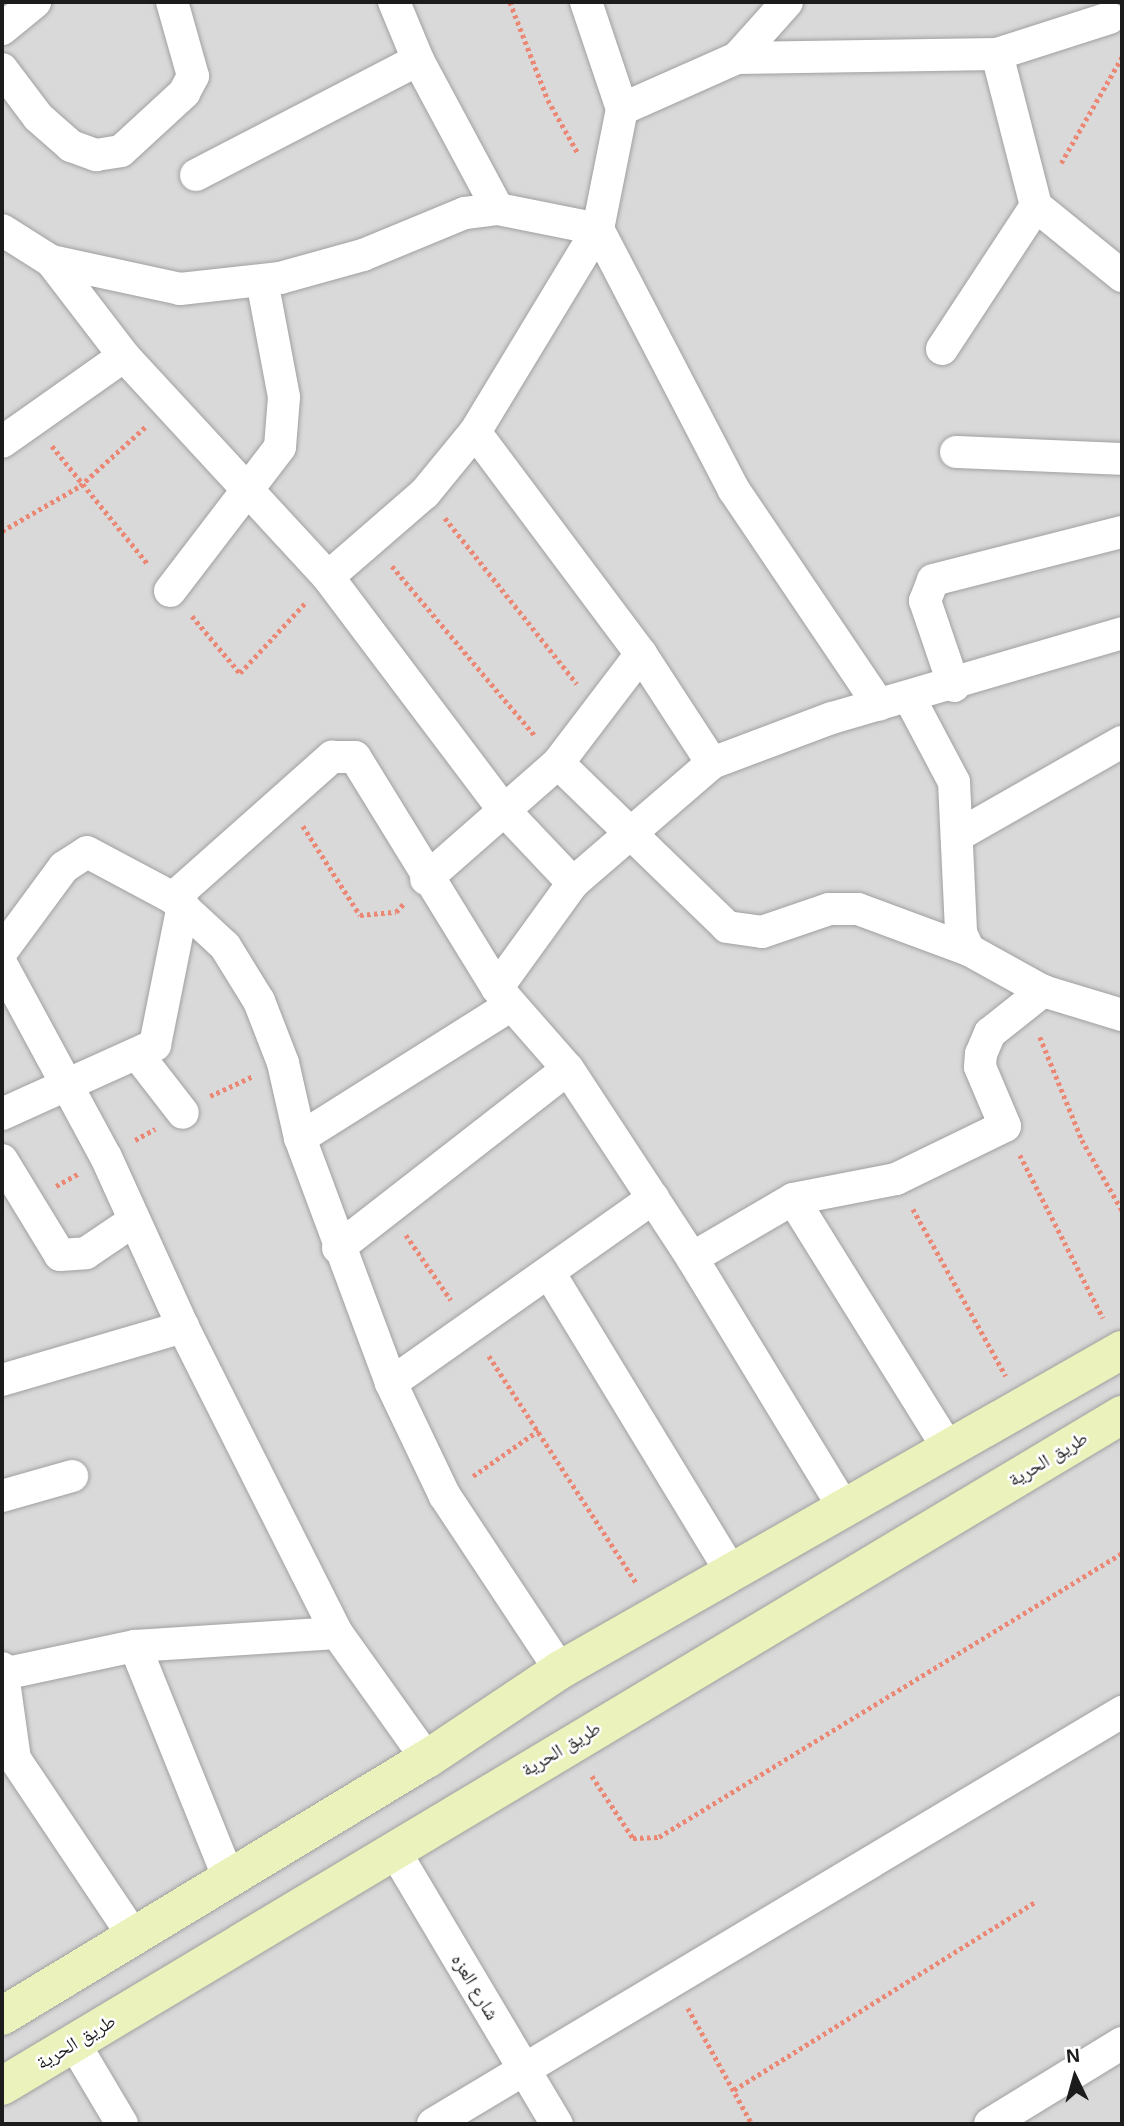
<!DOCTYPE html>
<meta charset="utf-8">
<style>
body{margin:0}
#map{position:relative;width:1124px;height:2126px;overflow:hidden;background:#eceae3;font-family:Arial,"Noto Naskh Arabic",sans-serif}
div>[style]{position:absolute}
.residential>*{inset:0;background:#dad9d9}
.path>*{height:4.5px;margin-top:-2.25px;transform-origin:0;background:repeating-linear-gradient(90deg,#eb8875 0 3.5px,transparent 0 7px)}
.roads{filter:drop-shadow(0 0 2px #a0a0a0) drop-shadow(0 0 2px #a0a0a0)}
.street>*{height:32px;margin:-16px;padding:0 16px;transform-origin:16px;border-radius:16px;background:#fff}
.secondary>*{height:38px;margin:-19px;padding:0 19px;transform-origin:19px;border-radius:19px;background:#ecf2bb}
span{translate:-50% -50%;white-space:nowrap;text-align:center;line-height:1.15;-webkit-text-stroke:5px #fff;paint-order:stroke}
.street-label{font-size:19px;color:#1c1c1c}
.frame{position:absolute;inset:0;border:4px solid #1c1c1c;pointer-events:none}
.north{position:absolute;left:1040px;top:2042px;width:70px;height:70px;-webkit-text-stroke:5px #fff;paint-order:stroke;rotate:355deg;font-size:19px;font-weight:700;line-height:28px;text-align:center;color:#1c1c1c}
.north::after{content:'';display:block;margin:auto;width:24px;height:32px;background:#1c1c1c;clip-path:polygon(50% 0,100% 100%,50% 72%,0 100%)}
</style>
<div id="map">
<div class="residential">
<div style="clip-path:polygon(2px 2px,1122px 2px,1122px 2124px,2px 2124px)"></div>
</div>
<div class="path">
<div style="left:510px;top:2px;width:105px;rotate:68.8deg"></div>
<div style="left:548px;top:100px;width:61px;rotate:60.5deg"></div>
<div style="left:1061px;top:163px;width:122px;rotate:-60.1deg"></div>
<div style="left:52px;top:446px;width:152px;rotate:50.9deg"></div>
<div style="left:445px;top:518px;width:212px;rotate:51.5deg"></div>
<div style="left:2px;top:531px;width:90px;rotate:-30deg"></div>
<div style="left:80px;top:486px;width:88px;rotate:-42.2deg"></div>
<div style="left:392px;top:566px;width:222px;rotate:49.9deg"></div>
<div style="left:192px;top:616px;width:75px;rotate:49.9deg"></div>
<div style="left:240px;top:673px;width:98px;rotate:-47.1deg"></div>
<div style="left:303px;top:826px;width:106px;rotate:57.4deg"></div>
<div style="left:360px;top:915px;width:36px;rotate:-5deg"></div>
<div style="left:396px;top:912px;width:13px;rotate:-48deg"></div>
<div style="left:1040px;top:1037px;width:111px;rotate:67.8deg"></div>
<div style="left:1082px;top:1140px;width:81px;rotate:60.3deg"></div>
<div style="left:210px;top:1096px;width:47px;rotate:-24.9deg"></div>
<div style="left:135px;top:1140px;width:23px;rotate:-29deg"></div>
<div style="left:1020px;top:1155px;width:183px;rotate:63deg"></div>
<div style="left:56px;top:1186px;width:26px;rotate:-29deg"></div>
<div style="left:913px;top:1209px;width:191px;rotate:60.9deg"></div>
<div style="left:406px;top:1235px;width:79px;rotate:55.3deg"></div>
<div style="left:489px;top:1356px;width:272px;rotate:57deg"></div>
<div style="left:473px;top:1476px;width:80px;rotate:-34.9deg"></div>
<div style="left:592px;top:1776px;width:74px;rotate:56.5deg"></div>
<div style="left:633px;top:1838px;width:26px;rotate:-2deg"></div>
<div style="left:659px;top:1837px;width:543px;rotate:-31.52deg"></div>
<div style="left:688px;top:2008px;width:132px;rotate:61.1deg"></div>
<div style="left:734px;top:2090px;width:355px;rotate:-32deg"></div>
</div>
<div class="roads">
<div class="street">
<div style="left:394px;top:2px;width:63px;rotate:67.5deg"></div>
<div style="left:418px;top:60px;width:169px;rotate:61.8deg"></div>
<div style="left:2px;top:29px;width:43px;rotate:-39.3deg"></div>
<div style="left:997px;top:54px;width:157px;rotate:75.6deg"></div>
<div style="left:1036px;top:206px;width:111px;rotate:39.1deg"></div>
<div style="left:737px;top:58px;width:75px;rotate:-48.2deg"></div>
<div style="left:2px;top:69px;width:60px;rotate:53.1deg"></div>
<div style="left:38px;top:117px;width:44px;rotate:41.3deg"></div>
<div style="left:71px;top:146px;width:27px;rotate:20deg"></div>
<div style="left:96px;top:155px;width:25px;rotate:-9deg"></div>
<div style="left:121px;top:151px;width:86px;rotate:-42.6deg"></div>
<div style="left:184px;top:93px;width:19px;rotate:-62deg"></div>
<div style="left:193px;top:76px;width:77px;rotate:-105.8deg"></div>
<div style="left:622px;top:109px;width:126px;rotate:-23.9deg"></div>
<div style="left:737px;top:58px;width:260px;rotate:-0.9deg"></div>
<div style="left:997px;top:54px;width:118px;rotate:-17.8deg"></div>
<div style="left:196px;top:175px;width:250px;rotate:-27.4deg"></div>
<div style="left:2px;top:230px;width:58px;rotate:32.3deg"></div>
<div style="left:51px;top:261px;width:132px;rotate:12.2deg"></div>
<div style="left:180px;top:289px;width:101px;rotate:-6.3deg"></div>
<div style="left:280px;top:278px;width:86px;rotate:-15.5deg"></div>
<div style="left:363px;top:255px;width:110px;rotate:-22.4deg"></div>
<div style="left:465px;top:213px;width:33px;rotate:-7deg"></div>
<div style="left:498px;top:209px;width:102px;rotate:11.3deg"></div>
<div style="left:598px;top:229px;width:294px;rotate:62.5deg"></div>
<div style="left:734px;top:490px;width:259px;rotate:56deg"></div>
<div style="left:942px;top:349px;width:171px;rotate:-56.7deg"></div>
<div style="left:124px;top:356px;width:301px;rotate:47.3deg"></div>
<div style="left:328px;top:577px;width:291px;rotate:53deg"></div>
<div style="left:503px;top:809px;width:102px;rotate:46.6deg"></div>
<div style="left:475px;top:432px;width:277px;rotate:53.2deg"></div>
<div style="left:641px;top:654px;width:130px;rotate:56.9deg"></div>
<div style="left:2px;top:442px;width:149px;rotate:-35.2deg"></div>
<div style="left:124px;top:356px;width:120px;rotate:-127.5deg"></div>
<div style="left:956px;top:452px;width:166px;rotate:2.4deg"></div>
<div style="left:328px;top:577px;width:128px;rotate:-40.9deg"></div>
<div style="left:425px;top:493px;width:79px;rotate:-50.7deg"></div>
<div style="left:475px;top:432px;width:237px;rotate:-58.8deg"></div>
<div style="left:598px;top:229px;width:122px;rotate:-78.7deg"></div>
<div style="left:622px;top:109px;width:113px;rotate:-108.6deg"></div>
<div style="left:170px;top:591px;width:181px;rotate:-52.6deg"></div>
<div style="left:280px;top:447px;width:50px;rotate:-85.4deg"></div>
<div style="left:284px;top:397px;width:118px;rotate:-100.7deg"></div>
<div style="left:954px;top:686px;width:90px;rotate:-108.8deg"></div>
<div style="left:925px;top:601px;width:22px;rotate:-69deg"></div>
<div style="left:933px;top:580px;width:195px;rotate:-14.3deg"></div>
<div style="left:909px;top:697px;width:96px;rotate:62.1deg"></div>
<div style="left:954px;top:782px;width:151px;rotate:87.3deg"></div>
<div style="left:961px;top:933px;width:19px;rotate:65deg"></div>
<div style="left:969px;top:950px;width:85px;rotate:29deg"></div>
<div style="left:1043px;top:991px;width:83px;rotate:16.9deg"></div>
<div style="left:558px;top:763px;width:235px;rotate:44.1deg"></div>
<div style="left:727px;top:927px;width:35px;rotate:8deg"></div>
<div style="left:762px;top:932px;width:71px;rotate:-18.9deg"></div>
<div style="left:829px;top:909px;width:29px"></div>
<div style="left:858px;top:909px;width:118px;rotate:20.3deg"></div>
<div style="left:957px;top:836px;width:190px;rotate:-29.7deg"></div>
<div style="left:426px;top:879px;width:176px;rotate:-41.3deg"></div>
<div style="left:558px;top:763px;width:137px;rotate:-52.7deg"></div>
<div style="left:173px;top:898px;width:213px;rotate:-41.6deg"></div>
<div style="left:332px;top:757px;width:23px"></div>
<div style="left:355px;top:757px;width:271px;rotate:58.4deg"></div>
<div style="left:497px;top:988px;width:108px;rotate:48.8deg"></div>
<div style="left:568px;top:1069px;width:226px;rotate:56.7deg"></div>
<div style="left:692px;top:1258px;width:293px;rotate:58.7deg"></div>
<div style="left:2px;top:951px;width:104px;rotate:-53.6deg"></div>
<div style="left:64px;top:867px;width:27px;rotate:-33deg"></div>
<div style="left:87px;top:852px;width:98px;rotate:28.1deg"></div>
<div style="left:173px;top:898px;width:71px;rotate:42.7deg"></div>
<div style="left:225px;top:946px;width:65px;rotate:58.3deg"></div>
<div style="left:259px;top:1001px;width:66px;rotate:68.8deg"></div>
<div style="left:283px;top:1063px;width:77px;rotate:77.2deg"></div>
<div style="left:300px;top:1138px;width:261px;rotate:69.6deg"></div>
<div style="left:391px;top:1383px;width:125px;rotate:64.5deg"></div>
<div style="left:445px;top:1496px;width:209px;rotate:56.5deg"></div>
<div style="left:2px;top:965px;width:218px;rotate:61.6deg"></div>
<div style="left:106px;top:1157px;width:187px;rotate:65.6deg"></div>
<div style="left:183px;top:1327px;width:343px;rotate:63.3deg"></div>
<div style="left:337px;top:1633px;width:155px;rotate:54.5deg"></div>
<div style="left:497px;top:988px;width:130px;rotate:-54.1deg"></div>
<div style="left:573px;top:883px;width:184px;rotate:-40.8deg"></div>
<div style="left:712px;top:763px;width:128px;rotate:-20.6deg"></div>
<div style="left:832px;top:718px;width:302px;rotate:-16.3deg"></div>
<div style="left:138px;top:1055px;width:73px;rotate:52.2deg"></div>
<div style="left:2px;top:1114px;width:168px;rotate:-24.3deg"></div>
<div style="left:155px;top:1045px;width:143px;rotate:-78.7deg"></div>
<div style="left:300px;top:1138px;width:248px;rotate:-32.2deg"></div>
<div style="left:2px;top:1160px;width:111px;rotate:58.6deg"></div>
<div style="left:60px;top:1255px;width:26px;rotate:-4deg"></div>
<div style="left:86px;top:1253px;width:55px;rotate:-34deg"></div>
<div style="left:338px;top:1248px;width:291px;rotate:-37.9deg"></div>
<div style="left:692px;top:1258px;width:117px;rotate:-30.3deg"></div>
<div style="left:550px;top:1274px;width:349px;rotate:58.7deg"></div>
<div style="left:2px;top:1380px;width:189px;rotate:-16.3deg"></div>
<div style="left:391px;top:1383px;width:321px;rotate:-35.2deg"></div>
<div style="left:948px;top:1448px;width:293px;rotate:-121.9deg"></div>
<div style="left:793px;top:1199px;width:105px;rotate:-11deg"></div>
<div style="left:896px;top:1179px;width:121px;rotate:-25.9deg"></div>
<div style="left:1005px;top:1126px;width:64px;rotate:-113deg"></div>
<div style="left:980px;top:1067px;width:13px;rotate:-86deg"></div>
<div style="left:981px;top:1054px;width:23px;rotate:-67deg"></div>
<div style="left:990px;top:1033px;width:68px;rotate:-38.4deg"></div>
<div style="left:2px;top:1496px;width:73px;rotate:-15.9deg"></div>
<div style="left:135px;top:1646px;width:253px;rotate:68deg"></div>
<div style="left:2px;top:1668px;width:6px;rotate:81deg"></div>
<div style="left:3px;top:1674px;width:135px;rotate:-12deg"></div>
<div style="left:135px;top:1646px;width:202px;rotate:-3.7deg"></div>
<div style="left:3px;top:1674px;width:86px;rotate:82deg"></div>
<div style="left:15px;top:1759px;width:216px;rotate:56.2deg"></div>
<div style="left:394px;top:1850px;width:319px;rotate:59.3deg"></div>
<div style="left:74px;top:2043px;width:94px;rotate:59.3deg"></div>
<div style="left:433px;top:2124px;width:803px;rotate:-30.88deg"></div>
<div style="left:990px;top:2124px;width:155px;rotate:-31.5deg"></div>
</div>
<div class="secondary">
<div style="left:2px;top:2016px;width:497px;rotate:-31.2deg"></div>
<div style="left:427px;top:1759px;width:160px;rotate:-33.8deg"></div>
<div style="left:560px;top:1670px;width:647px;rotate:-29.66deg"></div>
<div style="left:2px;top:2086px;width:1306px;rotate:-30.93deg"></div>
</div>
</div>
<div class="street-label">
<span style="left:1048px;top:1459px;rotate:-31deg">طريق الحرية</span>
<span style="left:561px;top:1749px;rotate:-31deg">طريق الحرية</span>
<span style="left:475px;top:1987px;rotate:59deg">شارع العزه</span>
<span style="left:76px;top:2042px;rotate:-31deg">طريق الحرية</span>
</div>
<div class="frame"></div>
<div class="north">N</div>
</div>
